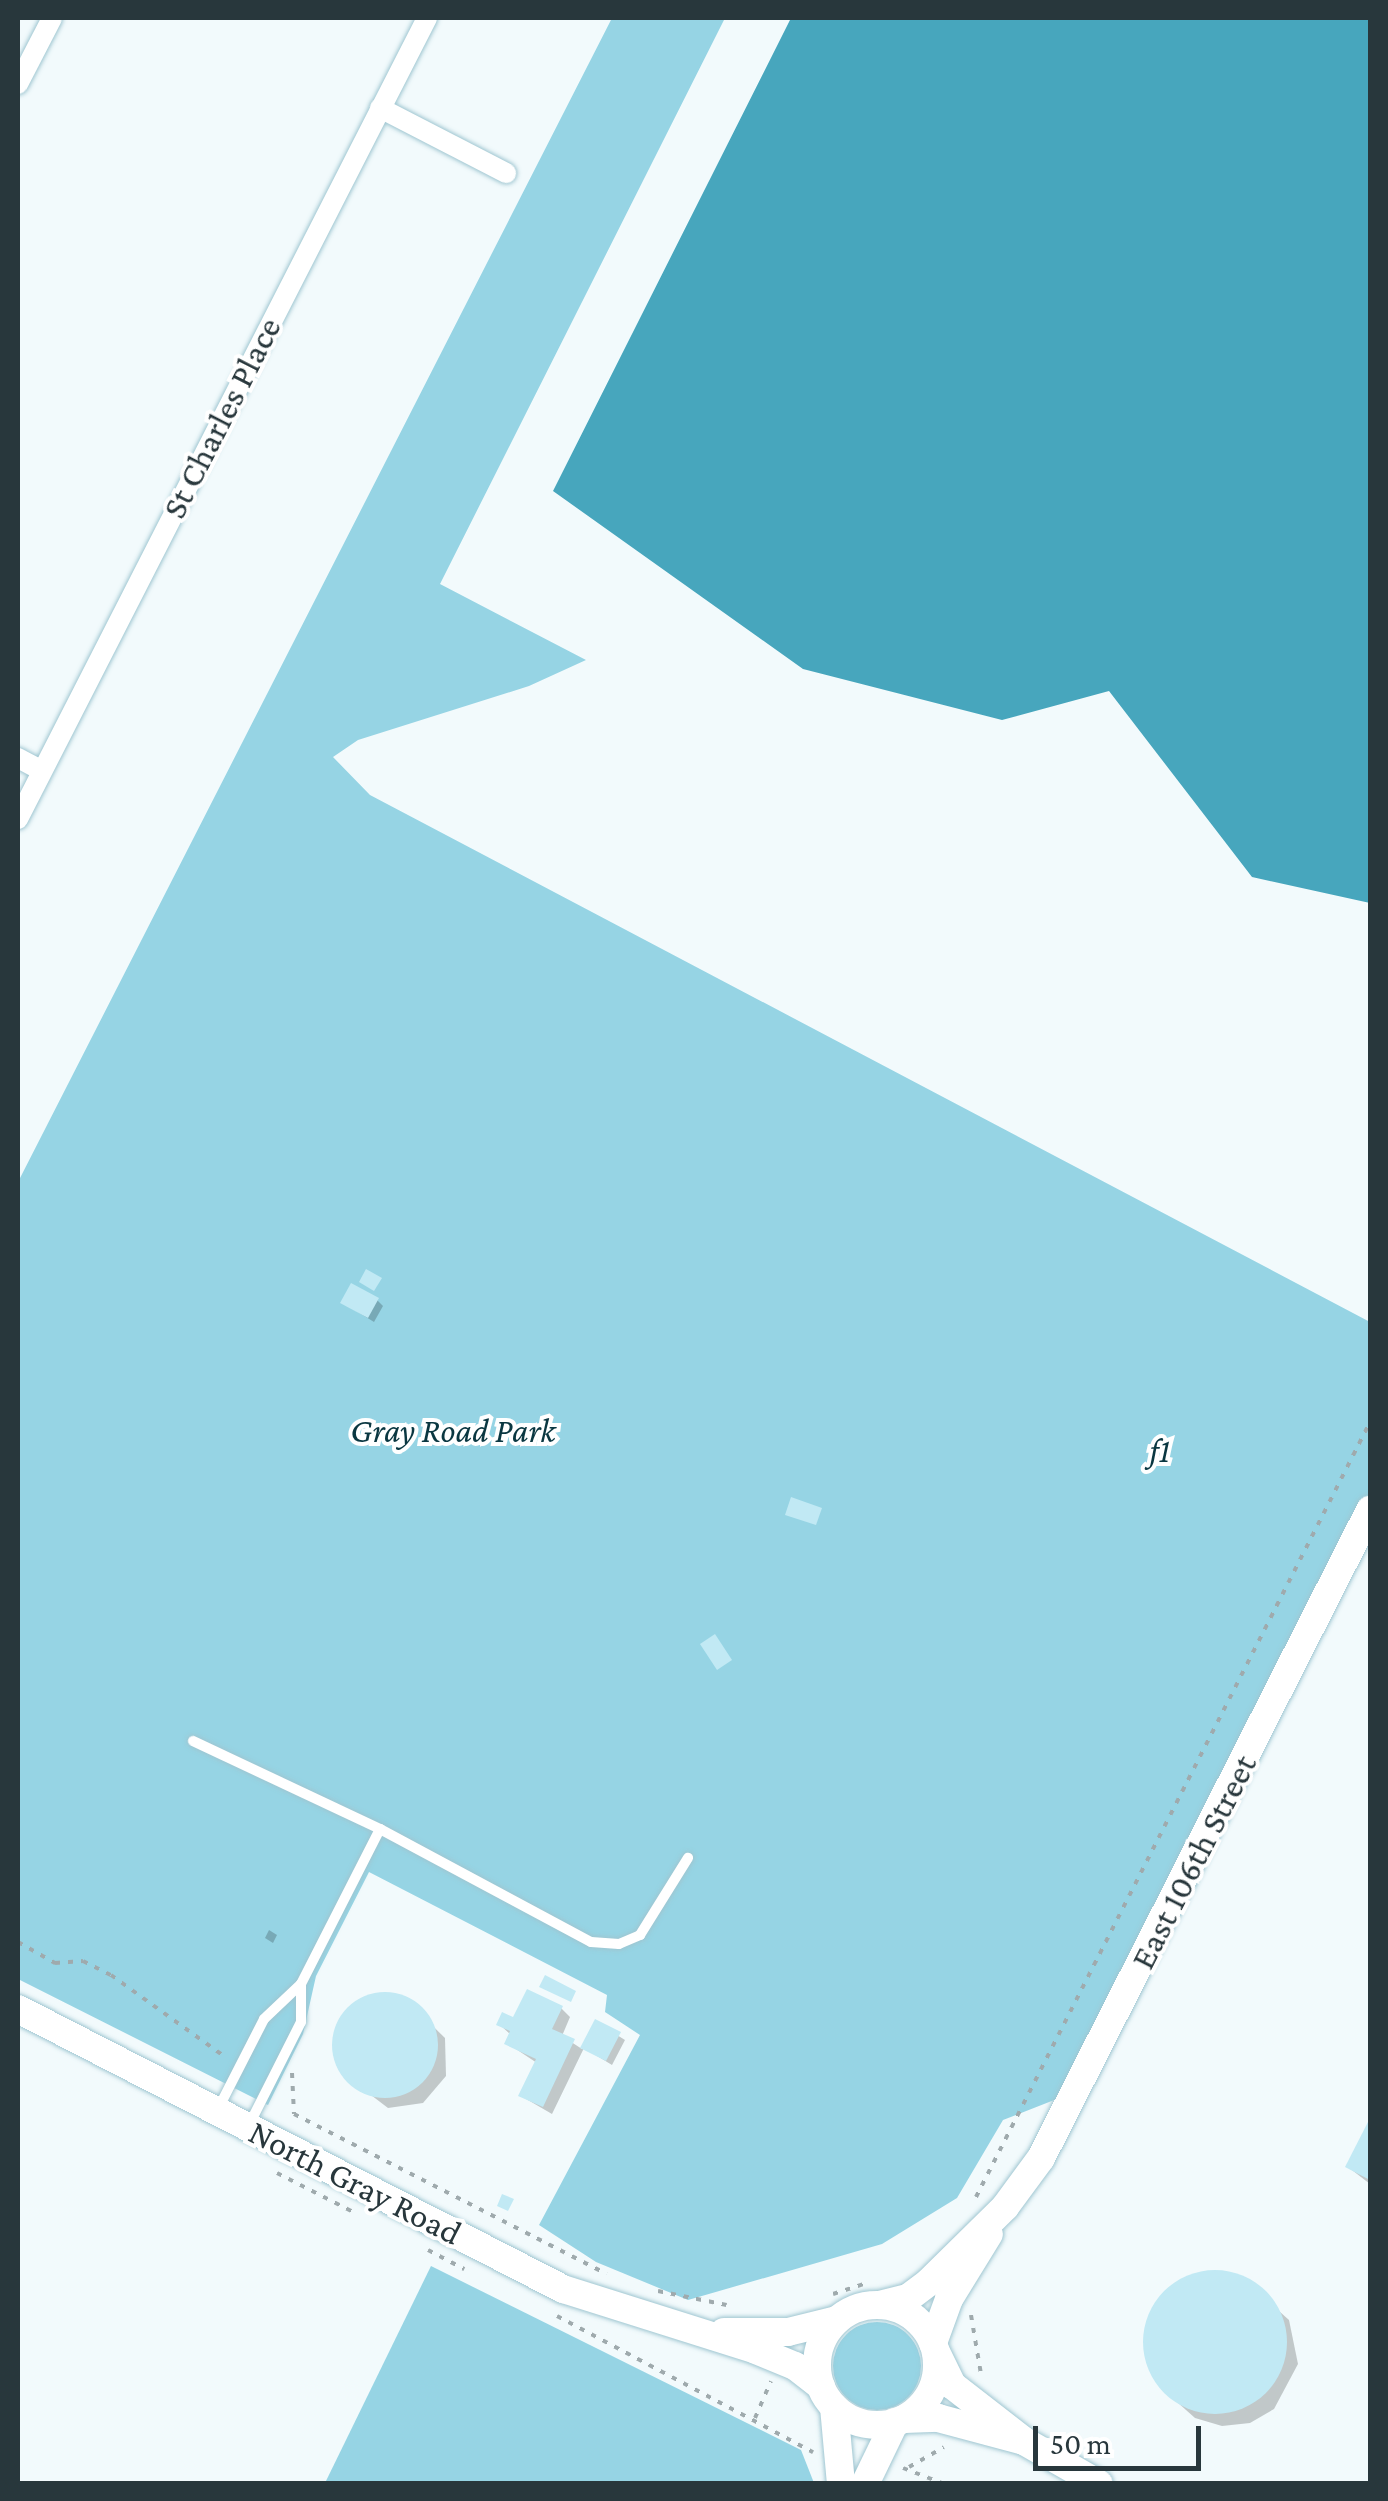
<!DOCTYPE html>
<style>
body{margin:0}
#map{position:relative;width:1388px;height:2501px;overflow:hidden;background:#f2fafc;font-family:"Crimson Pro",serif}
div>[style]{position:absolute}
.green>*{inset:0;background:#96d4e4}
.round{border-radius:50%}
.water>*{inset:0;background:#47a6bd}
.shadow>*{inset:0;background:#0003}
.building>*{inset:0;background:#c1e9f4}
.path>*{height:4px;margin-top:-2px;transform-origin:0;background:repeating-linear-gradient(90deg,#9faaad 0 5px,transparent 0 13px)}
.roads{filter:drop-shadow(0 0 2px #9fc6d1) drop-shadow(0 0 2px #9fc6d1)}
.lane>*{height:10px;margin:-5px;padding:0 5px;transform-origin:5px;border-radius:5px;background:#fff}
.street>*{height:20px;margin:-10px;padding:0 10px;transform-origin:10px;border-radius:10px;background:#fff}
.secondary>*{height:28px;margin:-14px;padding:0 14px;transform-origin:14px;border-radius:14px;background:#fff}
.secondary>.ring{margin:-14px;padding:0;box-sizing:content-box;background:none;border:28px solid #fff;border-radius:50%}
span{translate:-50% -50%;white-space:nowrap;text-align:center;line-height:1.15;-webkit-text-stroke:8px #fff;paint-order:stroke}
.street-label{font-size:35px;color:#28373c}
.park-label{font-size:35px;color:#0a3741;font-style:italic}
.frame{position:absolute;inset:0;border:20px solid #28373c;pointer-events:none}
.scale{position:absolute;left:1033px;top:2426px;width:168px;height:45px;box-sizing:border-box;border:5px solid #28373c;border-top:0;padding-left:12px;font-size:30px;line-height:35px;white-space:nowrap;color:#28373c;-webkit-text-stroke:8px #fff;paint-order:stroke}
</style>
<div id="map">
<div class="green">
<div style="clip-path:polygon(612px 18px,725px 18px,440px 584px,586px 660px,529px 686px,358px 740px,333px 757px,370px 795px,1370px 1322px,1370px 1499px,1067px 2095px,1003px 2120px,957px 2198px,882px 2244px,688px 2300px,596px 2262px,539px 2225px,640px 2035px,605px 2012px,607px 1995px,369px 1872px,316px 1976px,303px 2034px,268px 2105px,18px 1979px,18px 1182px)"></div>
<div style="clip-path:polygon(431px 2266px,801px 2450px,814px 2483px,325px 2483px)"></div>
<div class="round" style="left:833px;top:2322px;width:88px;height:88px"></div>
</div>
<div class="water">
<div style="clip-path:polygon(791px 18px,1370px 18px,1370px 903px,1252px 877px,1109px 691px,1002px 720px,803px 669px,553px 491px)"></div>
</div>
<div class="shadow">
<div style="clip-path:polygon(377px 1300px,383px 1306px,374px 1322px,343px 1303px)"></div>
<div style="clip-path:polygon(269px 1930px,277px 1935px,273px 1943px,265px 1938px)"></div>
<div style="clip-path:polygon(404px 1998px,445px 2038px,446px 2076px,423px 2103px,388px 2108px,342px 2073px,336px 2031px,363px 1999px)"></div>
<div style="clip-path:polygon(561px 2008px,570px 2017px,562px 2036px,582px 2049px,596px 2022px,625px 2040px,612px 2065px,584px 2048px,552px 2114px,521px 2096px,537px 2063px,507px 2043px,511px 2035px,499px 2024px)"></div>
<div style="clip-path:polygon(1370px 2123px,1370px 2184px,1348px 2167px)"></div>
<div style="clip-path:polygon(1212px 2272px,1241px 2277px,1289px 2320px,1298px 2364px,1274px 2409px,1250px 2423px,1222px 2426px,1195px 2418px,1158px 2385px,1146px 2357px,1146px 2327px,1159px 2299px,1182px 2280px)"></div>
</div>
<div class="building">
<div style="clip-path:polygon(366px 1269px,382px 1278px,374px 1291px,359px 1282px)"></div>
<div style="clip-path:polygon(351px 1283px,379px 1298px,368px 1318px,340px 1303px)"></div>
<div style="clip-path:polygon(791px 1497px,822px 1508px,816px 1525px,785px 1515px)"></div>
<div style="clip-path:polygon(715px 1634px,732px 1660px,717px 1670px,700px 1644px)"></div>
<div style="clip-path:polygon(545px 1975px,576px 1991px,571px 2002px,539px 1987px)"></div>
<div style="clip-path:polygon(527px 1989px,563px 2006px,552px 2029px,575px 2039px,543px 2107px,518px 2096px,536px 2059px,504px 2044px,510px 2031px,496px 2025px,502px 2012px,513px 2017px)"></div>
<div class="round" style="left:332px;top:1992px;width:106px;height:106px"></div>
<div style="clip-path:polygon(595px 2019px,621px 2032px,606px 2061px,580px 2048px)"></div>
<div style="clip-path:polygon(1370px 2118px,1370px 2180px,1345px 2167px)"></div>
<div style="clip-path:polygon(502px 2194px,514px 2199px,508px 2211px,497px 2206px)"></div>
<div class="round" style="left:1143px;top:2270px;width:144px;height:144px"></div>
</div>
<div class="path">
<div style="left:18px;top:1942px;width:43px;rotate:29.6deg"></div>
<div style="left:55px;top:1963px;width:28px;rotate:-4deg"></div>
<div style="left:83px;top:1961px;width:31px;rotate:27deg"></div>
<div style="left:111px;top:1975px;width:140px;rotate:35.7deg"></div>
<div style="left:292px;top:2073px;width:41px;rotate:87.2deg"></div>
<div style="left:294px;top:2114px;width:351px;rotate:27.1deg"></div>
<div style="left:277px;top:2173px;width:90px;rotate:27.1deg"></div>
<div style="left:976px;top:2197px;width:869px;rotate:-63.05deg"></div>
<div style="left:428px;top:2250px;width:41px;rotate:27.8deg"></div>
<div style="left:658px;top:2291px;width:70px;rotate:11.5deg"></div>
<div style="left:833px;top:2294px;width:35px;rotate:-18deg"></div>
<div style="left:971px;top:2315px;width:60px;rotate:80.4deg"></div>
<div style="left:557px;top:2316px;width:290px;rotate:28deg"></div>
<div style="left:755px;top:2418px;width:40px;rotate:-66.6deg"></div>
<div style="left:909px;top:2467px;width:40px;rotate:-29.7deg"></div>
<div style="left:903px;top:2468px;width:44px;rotate:21.3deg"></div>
</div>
<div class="roads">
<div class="lane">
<div style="left:193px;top:1741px;width:207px;rotate:25.2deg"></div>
<div style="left:380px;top:1829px;width:239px;rotate:28.2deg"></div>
<div style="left:591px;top:1942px;width:28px;rotate:4deg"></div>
<div style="left:619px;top:1944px;width:23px;rotate:-23deg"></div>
<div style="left:640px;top:1935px;width:91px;rotate:-58.1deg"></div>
<div style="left:217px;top:2111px;width:103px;rotate:-62.9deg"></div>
<div style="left:264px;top:2019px;width:51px;rotate:-43.4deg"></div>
<div style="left:301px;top:1984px;width:174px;rotate:-63deg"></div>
<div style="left:249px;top:2125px;width:115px;rotate:-63.2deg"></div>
<div style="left:301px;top:2022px;width:38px;rotate:-90deg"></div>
</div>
<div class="street">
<div style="left:18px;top:84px;width:74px;rotate:-62.7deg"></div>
<div style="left:380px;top:108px;width:142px;rotate:27.3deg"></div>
<div style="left:18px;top:758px;width:27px;rotate:28deg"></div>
<div style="left:18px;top:819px;width:899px;rotate:-62.95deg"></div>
</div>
<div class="secondary">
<div style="left:18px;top:2009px;width:613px;rotate:27.19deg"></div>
<div style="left:563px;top:2289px;width:202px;rotate:17.5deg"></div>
<div style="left:756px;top:2350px;width:42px;rotate:22.3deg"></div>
<div style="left:795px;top:2366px;width:33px;rotate:38deg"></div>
<div style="left:879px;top:2305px;width:30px;rotate:-14deg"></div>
<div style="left:908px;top:2298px;width:26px;rotate:-37deg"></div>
<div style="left:929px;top:2282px;width:107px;rotate:-44.6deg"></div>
<div style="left:1005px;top:2207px;width:61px;rotate:-53.7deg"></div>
<div style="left:1041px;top:2158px;width:727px;rotate:-63.08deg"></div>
<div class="ring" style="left:817px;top:2305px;width:92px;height:92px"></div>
<div style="left:724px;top:2332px;width:64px"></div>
<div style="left:788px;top:2332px;width:50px;rotate:-13.8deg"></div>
<div style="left:933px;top:2343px;width:47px;rotate:-70deg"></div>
<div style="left:949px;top:2299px;width:76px;rotate:-58.4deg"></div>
<div style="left:936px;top:2352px;width:37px;rotate:64deg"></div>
<div style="left:952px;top:2385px;width:91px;rotate:37.9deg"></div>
<div style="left:834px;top:2407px;width:77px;rotate:84.8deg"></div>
<div style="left:904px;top:2419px;width:34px;rotate:-2deg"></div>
<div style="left:938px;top:2418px;width:89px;rotate:15deg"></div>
<div style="left:1024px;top:2441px;width:86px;rotate:29.8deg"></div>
<div style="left:865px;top:2484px;width:69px;rotate:-64.2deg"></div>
</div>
</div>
<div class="street-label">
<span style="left:222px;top:418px;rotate:-63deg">St Charles Place</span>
<span style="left:1194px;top:1862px;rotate:-63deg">East 106th Street</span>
<span style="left:355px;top:2183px;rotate:27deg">North Gray Road</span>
</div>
<div class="park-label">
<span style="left:453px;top:1431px">Gray Road Park</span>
<span style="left:1160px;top:1451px">f1</span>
</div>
<div class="frame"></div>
<div class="scale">50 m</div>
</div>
